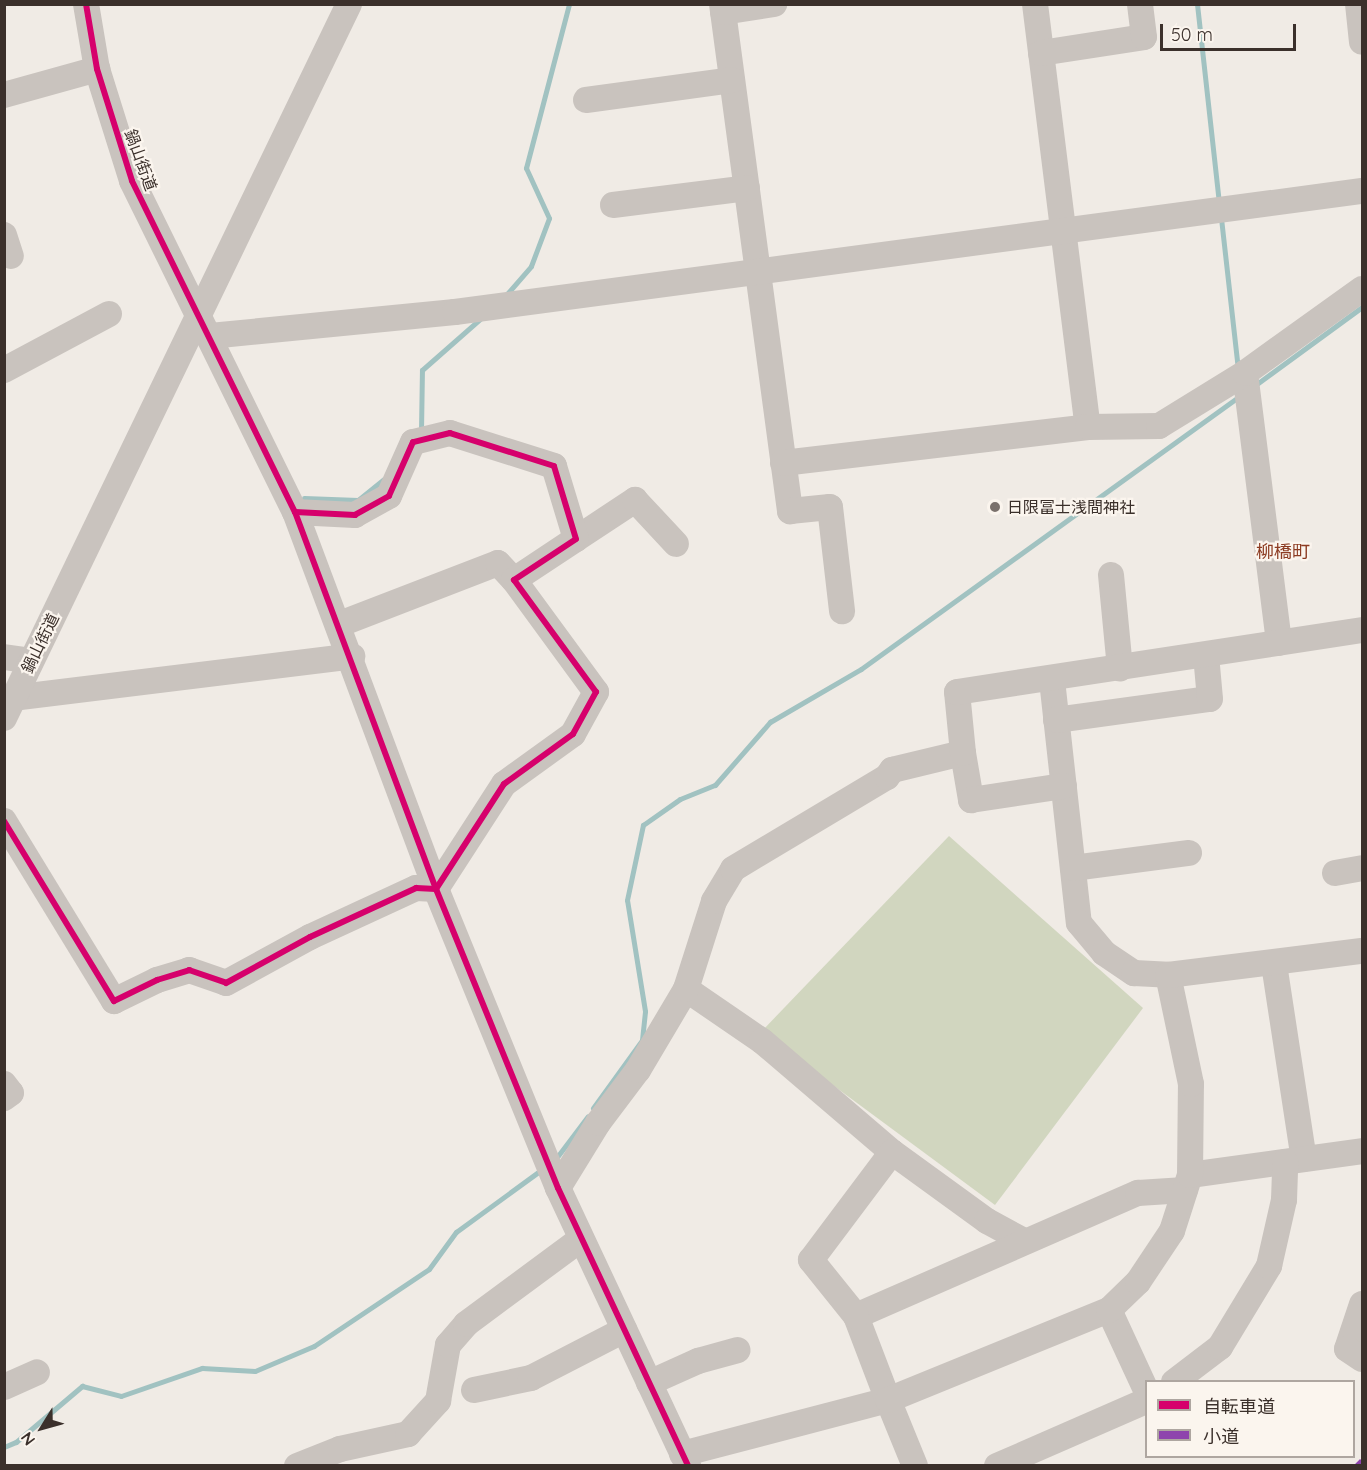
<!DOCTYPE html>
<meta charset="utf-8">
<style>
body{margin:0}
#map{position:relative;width:1367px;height:1470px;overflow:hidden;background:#f0ebe5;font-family:Quicksand,"Noto Sans JP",sans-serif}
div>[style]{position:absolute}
.green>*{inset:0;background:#d1d6bf}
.stream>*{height:5px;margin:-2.5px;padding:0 2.5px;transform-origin:2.5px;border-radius:2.5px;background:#a1c2c1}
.minor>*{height:26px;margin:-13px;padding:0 13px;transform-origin:13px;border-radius:13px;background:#c9c3be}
.quiet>*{height:4.5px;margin-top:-2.25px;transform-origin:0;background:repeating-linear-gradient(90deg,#8e44ad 0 9px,transparent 0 13.5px)}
.cycleway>*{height:6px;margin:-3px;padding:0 3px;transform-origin:3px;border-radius:3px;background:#d6006c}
.dots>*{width:16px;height:16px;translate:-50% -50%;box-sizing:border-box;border:3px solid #fbf5ee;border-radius:50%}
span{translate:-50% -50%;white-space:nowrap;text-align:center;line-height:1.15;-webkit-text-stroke:4.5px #fbf5ee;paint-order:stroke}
.street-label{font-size:16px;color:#3b302b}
.poi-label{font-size:16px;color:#3b302b}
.left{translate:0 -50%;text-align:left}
.neighbourhood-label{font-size:18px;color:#8c3b22}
.frame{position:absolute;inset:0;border:6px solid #3b302b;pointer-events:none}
.legend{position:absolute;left:1145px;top:1380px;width:210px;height:78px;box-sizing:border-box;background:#fbf5ee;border:2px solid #aea6a0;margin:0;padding:8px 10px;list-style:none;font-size:18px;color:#3b302b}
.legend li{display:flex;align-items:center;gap:12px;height:30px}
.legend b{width:30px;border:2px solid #aea6a0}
.north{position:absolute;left:12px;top:1398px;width:60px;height:60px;-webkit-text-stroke:4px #fbf5ee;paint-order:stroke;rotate:233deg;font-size:16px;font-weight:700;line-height:24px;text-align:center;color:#3b302b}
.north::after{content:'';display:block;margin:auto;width:21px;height:27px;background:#3b302b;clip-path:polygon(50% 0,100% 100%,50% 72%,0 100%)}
.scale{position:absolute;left:1160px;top:24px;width:136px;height:27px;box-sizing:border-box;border:3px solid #3b302b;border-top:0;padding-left:8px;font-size:18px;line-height:21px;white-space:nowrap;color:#3b302b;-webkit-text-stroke:4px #fbf5ee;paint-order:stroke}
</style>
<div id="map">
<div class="green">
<div style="clip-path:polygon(949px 836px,1143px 1008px,995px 1205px,761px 1032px)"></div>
</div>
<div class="stream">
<div style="left:1197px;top:4px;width:200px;rotate:83.7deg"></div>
<div style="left:1221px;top:218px;width:153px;rotate:83.6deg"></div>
<div style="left:506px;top:295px;width:38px;rotate:-49deg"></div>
<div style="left:531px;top:266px;width:51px;rotate:-69.4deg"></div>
<div style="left:549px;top:218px;width:55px;rotate:-114.7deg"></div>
<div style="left:526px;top:168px;width:170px;rotate:-75.3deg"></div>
<div style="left:1254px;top:386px;width:134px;rotate:-36.2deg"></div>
<div style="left:421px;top:431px;width:61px;rotate:-89.1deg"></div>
<div style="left:422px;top:370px;width:79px;rotate:-41.4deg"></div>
<div style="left:304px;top:498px;width:54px;rotate:2.1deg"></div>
<div style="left:358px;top:500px;width:33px;rotate:-39deg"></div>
<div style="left:593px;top:1108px;width:84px;rotate:-54.2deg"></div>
<div style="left:642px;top:1040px;width:29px;rotate:-84deg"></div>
<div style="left:645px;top:1011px;width:112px;rotate:-99.2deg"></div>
<div style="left:627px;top:900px;width:77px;rotate:-78deg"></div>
<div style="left:643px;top:825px;width:45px;rotate:-35.1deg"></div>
<div style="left:680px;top:799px;width:38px;rotate:-22deg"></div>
<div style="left:715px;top:785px;width:84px;rotate:-48.9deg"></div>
<div style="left:770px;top:722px;width:105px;rotate:-30.2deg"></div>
<div style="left:861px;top:669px;width:466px;rotate:-35.8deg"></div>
<div style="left:554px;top:1161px;width:56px;rotate:-52.9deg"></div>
<div style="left:4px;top:1447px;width:13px;rotate:-23deg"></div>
<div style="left:16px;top:1442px;width:87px;rotate:-40.3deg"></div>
<div style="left:82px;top:1386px;width:40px;rotate:14.4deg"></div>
<div style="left:121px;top:1396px;width:86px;rotate:-19.1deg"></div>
<div style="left:202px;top:1368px;width:53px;rotate:3.2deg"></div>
<div style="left:255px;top:1371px;width:64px;rotate:-23deg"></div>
<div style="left:314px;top:1346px;width:138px;rotate:-33.8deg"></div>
<div style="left:429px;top:1269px;width:46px;rotate:-53.9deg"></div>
<div style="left:456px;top:1232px;width:105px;rotate:-36.1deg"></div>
</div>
<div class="minor">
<div style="left:86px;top:4px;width:66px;rotate:80.4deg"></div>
<div style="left:97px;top:69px;width:117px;rotate:72.6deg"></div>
<div style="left:132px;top:181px;width:369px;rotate:63.8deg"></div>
<div style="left:295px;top:512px;width:403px;rotate:69.5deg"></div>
<div style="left:436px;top:889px;width:323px;rotate:67.8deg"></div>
<div style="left:558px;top:1188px;width:307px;rotate:64.9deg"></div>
<div style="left:722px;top:4px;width:512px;rotate:82.36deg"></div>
<div style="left:790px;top:511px;width:40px;rotate:-5.7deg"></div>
<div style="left:830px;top:507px;width:105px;rotate:83.4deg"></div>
<div style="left:1035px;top:4px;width:426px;rotate:82.9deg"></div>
<div style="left:1358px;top:4px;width:38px;rotate:84deg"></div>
<div style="left:723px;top:12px;width:52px;rotate:-8.9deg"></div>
<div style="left:1041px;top:53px;width:104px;rotate:-8.8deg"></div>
<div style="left:1144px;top:37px;width:33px;rotate:-97deg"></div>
<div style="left:4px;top:95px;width:97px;rotate:-15.6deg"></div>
<div style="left:586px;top:100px;width:147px;rotate:-7.8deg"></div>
<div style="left:613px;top:205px;width:135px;rotate:-7.2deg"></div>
<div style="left:4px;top:235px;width:22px;rotate:72deg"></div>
<div style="left:210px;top:336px;width:246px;rotate:-5.6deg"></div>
<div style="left:455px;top:312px;width:915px;rotate:-7.6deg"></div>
<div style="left:4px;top:370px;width:119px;rotate:-28.1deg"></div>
<div style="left:1245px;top:373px;width:272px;rotate:82.8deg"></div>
<div style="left:783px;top:463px;width:307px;rotate:-6.7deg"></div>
<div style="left:1088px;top:427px;width:71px;rotate:-0.8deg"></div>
<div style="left:1159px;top:426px;width:101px;rotate:-31.6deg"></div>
<div style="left:1245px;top:373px;width:144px;rotate:-35.7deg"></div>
<div style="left:576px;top:539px;width:71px;rotate:-33.5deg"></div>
<div style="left:635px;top:500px;width:60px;rotate:47deg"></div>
<div style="left:1111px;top:575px;width:94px;rotate:84.5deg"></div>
<div style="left:340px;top:624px;width:169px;rotate:-21.1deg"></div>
<div style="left:498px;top:563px;width:23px;rotate:47deg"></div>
<div style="left:4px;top:657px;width:27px;rotate:8deg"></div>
<div style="left:1052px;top:680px;width:244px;rotate:83.7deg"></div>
<div style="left:1079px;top:923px;width:39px;rotate:50deg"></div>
<div style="left:1104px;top:953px;width:36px;rotate:34deg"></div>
<div style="left:1134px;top:973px;width:34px;rotate:3deg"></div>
<div style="left:4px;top:699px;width:351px;rotate:-7deg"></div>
<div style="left:4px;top:718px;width:793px;rotate:-64.21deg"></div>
<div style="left:1056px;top:720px;width:155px;rotate:-7.8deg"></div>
<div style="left:1210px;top:699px;width:44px;rotate:-95.2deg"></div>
<div style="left:963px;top:753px;width:48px;rotate:80.3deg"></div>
<div style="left:971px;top:800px;width:94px;rotate:-8.6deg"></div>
<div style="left:4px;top:821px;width:211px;rotate:58.6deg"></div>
<div style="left:114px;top:1001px;width:48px;rotate:-26deg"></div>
<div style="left:157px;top:980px;width:34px;rotate:-17deg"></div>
<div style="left:189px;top:970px;width:39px;rotate:19deg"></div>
<div style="left:226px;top:983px;width:96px;rotate:-28.7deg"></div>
<div style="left:310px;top:937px;width:117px;rotate:-24.8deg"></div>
<div style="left:416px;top:888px;width:20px;rotate:3deg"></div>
<div style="left:436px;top:889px;width:125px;rotate:-57.1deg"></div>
<div style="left:504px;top:784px;width:85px;rotate:-35.9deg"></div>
<div style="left:573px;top:734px;width:48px;rotate:-61.3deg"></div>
<div style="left:596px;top:692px;width:139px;rotate:-126.2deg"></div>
<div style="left:514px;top:580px;width:74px;rotate:-33.5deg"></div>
<div style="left:576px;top:539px;width:76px;rotate:-106.8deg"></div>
<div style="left:554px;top:466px;width:109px;rotate:-162.4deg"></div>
<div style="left:450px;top:433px;width:38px;rotate:166deg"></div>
<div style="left:413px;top:442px;width:59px;rotate:114deg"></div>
<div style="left:389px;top:496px;width:39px;rotate:151deg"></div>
<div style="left:355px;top:515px;width:60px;rotate:-177.1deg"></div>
<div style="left:1073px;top:868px;width:117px;rotate:-7.4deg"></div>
<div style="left:1335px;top:873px;width:27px;rotate:-10deg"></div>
<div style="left:1274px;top:964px;width:197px;rotate:81.3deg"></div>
<div style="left:686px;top:989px;width:92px;rotate:34.4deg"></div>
<div style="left:762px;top:1041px;width:171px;rotate:40.5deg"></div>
<div style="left:892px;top:1152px;width:117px;rotate:36deg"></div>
<div style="left:987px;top:1221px;width:42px;rotate:28.4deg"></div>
<div style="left:4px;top:1084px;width:11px;rotate:52deg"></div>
<div style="left:11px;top:1093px;width:9px;rotate:144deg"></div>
<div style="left:1190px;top:1175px;width:174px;rotate:-7.9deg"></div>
<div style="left:558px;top:1188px;width:76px;rotate:-58.4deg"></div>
<div style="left:598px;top:1123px;width:66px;rotate:-53deg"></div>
<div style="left:638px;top:1070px;width:94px;rotate:-59.3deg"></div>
<div style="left:686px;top:989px;width:92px;rotate:-72.3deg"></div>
<div style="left:714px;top:901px;width:37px;rotate:-59deg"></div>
<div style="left:733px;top:869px;width:179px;rotate:-30.9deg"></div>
<div style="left:887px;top:777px;width:9px;rotate:-54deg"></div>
<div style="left:892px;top:770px;width:73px;rotate:-13.5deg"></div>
<div style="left:963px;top:753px;width:61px;rotate:-95.6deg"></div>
<div style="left:957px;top:692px;width:410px;rotate:-8.7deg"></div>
<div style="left:1362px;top:1304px;width:47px;rotate:108.4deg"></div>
<div style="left:1347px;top:1349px;width:18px;rotate:34deg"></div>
<div style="left:1109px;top:1310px;width:88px;rotate:65.2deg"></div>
<div style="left:856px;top:1316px;width:308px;rotate:-23.6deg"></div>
<div style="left:1138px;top:1193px;width:47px;rotate:-3.7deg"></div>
<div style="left:1174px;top:1382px;width:58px;rotate:-37.3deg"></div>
<div style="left:1220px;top:1347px;width:95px;rotate:-58.8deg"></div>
<div style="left:1269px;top:1266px;width:68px;rotate:-77.2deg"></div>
<div style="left:1284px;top:1200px;width:38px;rotate:-88deg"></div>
<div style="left:649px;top:1383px;width:54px;rotate:-24.2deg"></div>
<div style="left:698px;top:1361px;width:41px;rotate:-15.4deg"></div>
<div style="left:4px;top:1387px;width:36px;rotate:-24deg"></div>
<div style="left:474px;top:1390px;width:58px;rotate:-11.9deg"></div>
<div style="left:531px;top:1378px;width:105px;rotate:-27.3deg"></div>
<div style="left:682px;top:1454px;width:213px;rotate:-14.7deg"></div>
<div style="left:888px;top:1400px;width:90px;rotate:-110.9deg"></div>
<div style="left:856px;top:1316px;width:72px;rotate:-128.8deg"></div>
<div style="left:811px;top:1260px;width:135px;rotate:-53.1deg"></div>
<div style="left:297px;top:1466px;width:46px;rotate:-21.6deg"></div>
<div style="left:340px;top:1449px;width:70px;rotate:-12.4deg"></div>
<div style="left:408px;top:1434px;width:45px;rotate:-47.7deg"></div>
<div style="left:438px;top:1401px;width:57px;rotate:-79.9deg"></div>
<div style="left:448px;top:1345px;width:28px;rotate:-49deg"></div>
<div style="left:466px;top:1324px;width:143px;rotate:-36.5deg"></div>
<div style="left:915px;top:1466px;width:71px;rotate:-112.2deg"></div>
<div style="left:888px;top:1400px;width:239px;rotate:-22.2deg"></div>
<div style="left:1109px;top:1310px;width:40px;rotate:-44deg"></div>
<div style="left:1138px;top:1282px;width:61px;rotate:-56.3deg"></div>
<div style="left:1172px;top:1231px;width:59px;rotate:-72.2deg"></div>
<div style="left:1190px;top:1175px;width:91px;rotate:-89.4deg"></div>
<div style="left:1191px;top:1084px;width:111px;rotate:-101.9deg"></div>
<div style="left:1168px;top:975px;width:195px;rotate:-7.1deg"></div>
<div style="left:997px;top:1466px;width:163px;rotate:-23.6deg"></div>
</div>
<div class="quiet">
<div style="left:1356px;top:1466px;width:8px;rotate:-45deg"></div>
</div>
<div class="cycleway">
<div style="left:86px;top:4px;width:66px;rotate:80.4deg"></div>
<div style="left:97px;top:69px;width:117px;rotate:72.6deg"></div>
<div style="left:132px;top:181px;width:369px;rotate:63.8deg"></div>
<div style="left:295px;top:512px;width:403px;rotate:69.5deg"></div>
<div style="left:436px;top:889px;width:323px;rotate:67.8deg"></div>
<div style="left:558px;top:1188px;width:307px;rotate:64.9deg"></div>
<div style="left:4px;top:821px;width:211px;rotate:58.6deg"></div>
<div style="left:114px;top:1001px;width:48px;rotate:-26deg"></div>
<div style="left:157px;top:980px;width:34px;rotate:-17deg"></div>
<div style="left:189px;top:970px;width:39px;rotate:19deg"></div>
<div style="left:226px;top:983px;width:96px;rotate:-28.7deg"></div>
<div style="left:310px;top:937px;width:117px;rotate:-24.8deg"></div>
<div style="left:416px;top:888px;width:20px;rotate:3deg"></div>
<div style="left:436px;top:889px;width:125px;rotate:-57.1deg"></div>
<div style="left:504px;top:784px;width:85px;rotate:-35.9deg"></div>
<div style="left:573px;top:734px;width:48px;rotate:-61.3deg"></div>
<div style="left:596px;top:692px;width:139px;rotate:-126.2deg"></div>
<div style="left:514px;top:580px;width:74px;rotate:-33.5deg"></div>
<div style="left:576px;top:539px;width:76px;rotate:-106.8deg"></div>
<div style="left:554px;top:466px;width:109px;rotate:-162.4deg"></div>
<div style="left:450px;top:433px;width:38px;rotate:166deg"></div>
<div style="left:413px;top:442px;width:59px;rotate:114deg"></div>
<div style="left:389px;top:496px;width:39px;rotate:151deg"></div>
<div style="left:355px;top:515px;width:60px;rotate:-177.1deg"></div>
</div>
<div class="dots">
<div style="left:995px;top:507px;background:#7a716c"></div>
</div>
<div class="street-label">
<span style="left:141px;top:160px;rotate:70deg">鍋山街道</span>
<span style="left:40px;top:643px;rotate:-64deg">鍋山街道</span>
</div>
<div class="poi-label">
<span class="left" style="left:1007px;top:507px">日限冨士浅間神社</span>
</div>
<div class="neighbourhood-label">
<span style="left:1283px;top:552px">柳橋町</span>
</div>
<div class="frame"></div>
<ul class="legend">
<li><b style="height:8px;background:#d6006c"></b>自転車道</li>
<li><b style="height:8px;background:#8e44ad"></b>小道</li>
</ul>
<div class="north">N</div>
<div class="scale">50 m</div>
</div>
